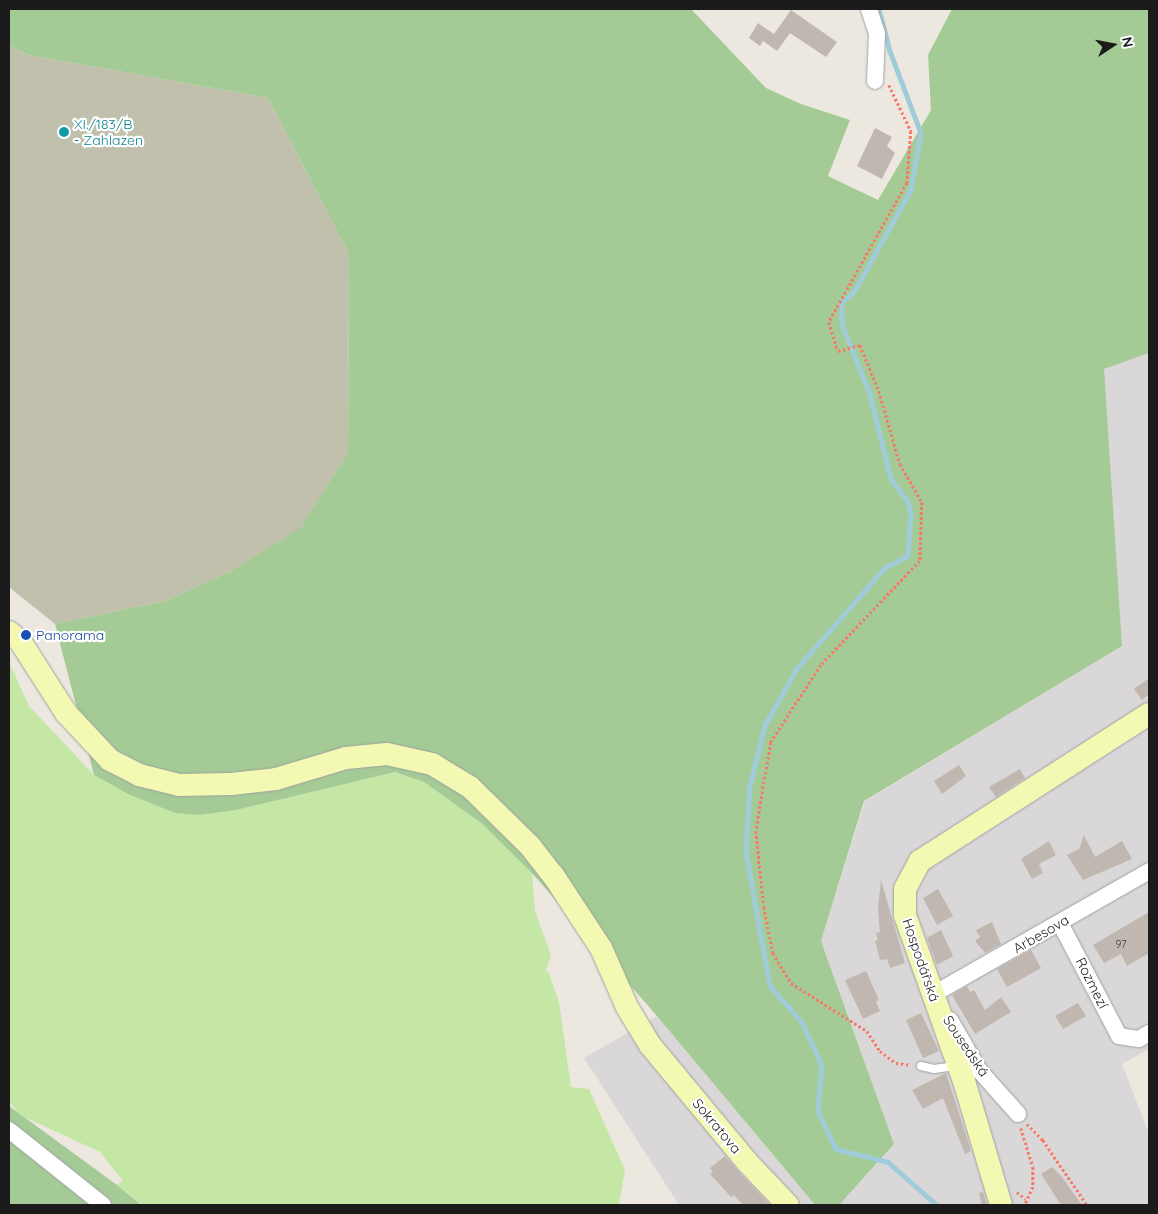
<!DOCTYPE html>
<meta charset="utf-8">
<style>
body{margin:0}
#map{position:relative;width:1158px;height:1214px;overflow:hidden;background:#ece8e0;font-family:Quicksand,sans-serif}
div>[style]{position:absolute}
.residential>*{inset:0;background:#d9d7d7}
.construction>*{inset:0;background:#c0c0ac}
.grass>*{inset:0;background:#c4e7a5}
.forest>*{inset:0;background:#a4cb95}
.stream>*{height:4.5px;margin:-2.25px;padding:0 2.25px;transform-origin:2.25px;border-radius:2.25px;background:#a0ccda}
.building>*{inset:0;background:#c0b8b0}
.path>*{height:2.5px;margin-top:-1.25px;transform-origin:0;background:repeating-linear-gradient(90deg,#f77866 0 2.5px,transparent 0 5px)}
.roads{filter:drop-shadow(0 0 1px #a2a2a2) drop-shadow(0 0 1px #a2a2a2)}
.lane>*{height:8px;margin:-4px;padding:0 4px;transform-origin:4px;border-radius:4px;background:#fff}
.street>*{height:16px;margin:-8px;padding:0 8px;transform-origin:8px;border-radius:8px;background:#fff}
.secondary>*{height:22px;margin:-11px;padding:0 11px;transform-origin:11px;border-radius:11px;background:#f3f8b3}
.dots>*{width:14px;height:14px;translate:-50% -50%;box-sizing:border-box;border:2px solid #fff;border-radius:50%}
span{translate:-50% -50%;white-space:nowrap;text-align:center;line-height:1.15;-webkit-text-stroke:4.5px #fff;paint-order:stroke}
.number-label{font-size:11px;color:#444240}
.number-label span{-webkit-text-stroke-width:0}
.culture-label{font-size:14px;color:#0d838f}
.left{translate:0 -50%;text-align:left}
.transit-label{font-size:14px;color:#164399}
.street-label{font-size:14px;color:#1b1b1b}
.frame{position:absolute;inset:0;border:10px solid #1b1b1b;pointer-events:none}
.north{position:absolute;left:1088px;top:20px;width:50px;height:50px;-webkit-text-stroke:4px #fff;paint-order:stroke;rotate:79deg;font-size:14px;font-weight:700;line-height:20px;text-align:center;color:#1b1b1b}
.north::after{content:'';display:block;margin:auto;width:18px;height:22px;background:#1b1b1b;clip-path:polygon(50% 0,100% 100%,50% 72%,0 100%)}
</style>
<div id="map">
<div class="residential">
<div style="clip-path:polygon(1149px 353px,1149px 1049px,1122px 1064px,1149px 1134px,1149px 1205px,839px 1205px,894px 1144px,821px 941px,865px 801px,1122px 646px,1103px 369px)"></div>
<div style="clip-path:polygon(657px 1016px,815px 1205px,679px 1205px,584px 1058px)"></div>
</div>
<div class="construction">
<div style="clip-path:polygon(9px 46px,29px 55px,268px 98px,349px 254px,348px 452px,301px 529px,229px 572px,165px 601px,55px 624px,9px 587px)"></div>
</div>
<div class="grass">
<div style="clip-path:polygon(9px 662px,29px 706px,94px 775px,130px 795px,175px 813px,236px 810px,395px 772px,424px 782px,481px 823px,532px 873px,535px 911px,551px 955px,545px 973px,548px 971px,559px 1002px,571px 1087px,589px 1089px,625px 1170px,619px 1205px,142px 1205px,117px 1185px,123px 1181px,100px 1152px,22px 1116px,9px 1102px)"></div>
</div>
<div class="forest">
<div style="clip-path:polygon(9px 9px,691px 9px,766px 88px,801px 104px,850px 120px,828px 176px,878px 200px,931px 110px,928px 55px,952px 9px,1149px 9px,1149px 353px,1104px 369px,1122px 646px,864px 801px,821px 941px,894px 1144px,839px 1205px,815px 1205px,657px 1016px,532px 873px,481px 823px,424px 782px,395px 772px,236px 810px,199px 815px,175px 813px,130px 795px,94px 775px,55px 624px,165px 601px,229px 572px,301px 528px,348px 452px,349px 254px,268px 98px,29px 55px,9px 46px)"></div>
<div style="clip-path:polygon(9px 1106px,117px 1185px,141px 1205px,9px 1205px)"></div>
</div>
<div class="stream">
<div style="left:879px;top:9px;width:43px;rotate:75.3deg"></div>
<div style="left:890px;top:51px;width:88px;rotate:69.3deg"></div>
<div style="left:921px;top:133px;width:58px;rotate:100deg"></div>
<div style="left:911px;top:190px;width:115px;rotate:119deg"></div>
<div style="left:855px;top:291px;width:18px;rotate:137deg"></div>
<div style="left:842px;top:303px;width:21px;rotate:90deg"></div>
<div style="left:842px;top:324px;width:75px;rotate:68.2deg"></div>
<div style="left:870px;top:394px;width:88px;rotate:76.1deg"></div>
<div style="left:891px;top:479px;width:26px;rotate:53deg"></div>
<div style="left:907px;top:500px;width:13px;rotate:72deg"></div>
<div style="left:911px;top:512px;width:44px;rotate:93.9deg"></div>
<div style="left:908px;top:556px;width:26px;rotate:152deg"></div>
<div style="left:885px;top:568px;width:134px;rotate:131.1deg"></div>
<div style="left:797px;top:669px;width:64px;rotate:119.7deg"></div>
<div style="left:765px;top:725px;width:63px;rotate:103.8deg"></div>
<div style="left:750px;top:786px;width:65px;rotate:93.5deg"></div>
<div style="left:746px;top:851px;width:137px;rotate:79.9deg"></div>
<div style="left:770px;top:986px;width:48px;rotate:48.4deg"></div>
<div style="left:802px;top:1022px;width:47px;rotate:65.1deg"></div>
<div style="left:822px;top:1065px;width:46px;rotate:95deg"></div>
<div style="left:818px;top:1111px;width:42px;rotate:64.7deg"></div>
<div style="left:836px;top:1149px;width:54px;rotate:14deg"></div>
<div style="left:888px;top:1162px;width:65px;rotate:41.3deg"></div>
</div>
<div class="building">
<div style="clip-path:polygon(791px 10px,837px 42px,826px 57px,790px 33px,777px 51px,763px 41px,760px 46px,749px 38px,758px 23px,774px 34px)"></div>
<div style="clip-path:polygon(875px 128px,892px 137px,887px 146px,895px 153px,882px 179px,857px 166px)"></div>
<div style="clip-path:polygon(1149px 678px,1149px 694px,1142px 700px,1134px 689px)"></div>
<div style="clip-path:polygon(959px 765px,966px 776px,942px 794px,934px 781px)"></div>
<div style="clip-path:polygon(1020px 769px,1025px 778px,996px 797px,989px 787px)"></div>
<div style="clip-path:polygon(1084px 835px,1095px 857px,1122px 841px,1132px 859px,1083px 880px,1067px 855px,1079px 849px)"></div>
<div style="clip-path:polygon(1049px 841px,1056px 855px,1039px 864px,1043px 873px,1032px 879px,1021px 859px)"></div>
<div style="clip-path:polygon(881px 880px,905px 963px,890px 968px,887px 959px,880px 960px,875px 941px,878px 940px,876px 933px,880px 932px,878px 909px)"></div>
<div style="clip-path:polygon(938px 889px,953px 916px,937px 925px,923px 898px)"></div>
<div style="clip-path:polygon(1149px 912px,1149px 953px,1127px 966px,1121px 954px,1104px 963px,1093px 945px)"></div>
<div style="clip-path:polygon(992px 922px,1001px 944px,985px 953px,975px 941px,980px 937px,976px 930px)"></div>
<div style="clip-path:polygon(941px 930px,953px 956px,937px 965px,927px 938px)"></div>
<div style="clip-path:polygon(1031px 950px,1041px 968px,1007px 987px,997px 969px)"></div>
<div style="clip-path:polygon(866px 971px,879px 1000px,876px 1002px,880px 1011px,863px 1019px,845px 980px)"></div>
<div style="clip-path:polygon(967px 986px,970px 992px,974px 990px,985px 1010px,1001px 997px,1011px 1012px,975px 1034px,952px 995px)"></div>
<div style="clip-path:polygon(1078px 1003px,1086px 1016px,1063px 1029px,1055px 1016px)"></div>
<div style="clip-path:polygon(921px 1013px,939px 1051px,923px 1058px,906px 1020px)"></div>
<div style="clip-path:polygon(946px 1073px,971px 1151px,965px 1154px,943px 1098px,923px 1109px,912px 1090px)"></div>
<div style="clip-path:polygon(725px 1156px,738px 1171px,770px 1205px,743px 1205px,734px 1195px,731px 1197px,710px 1174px,713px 1172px,710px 1168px)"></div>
<div style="clip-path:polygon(1052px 1167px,1062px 1177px,1082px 1205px,1061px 1205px,1041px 1174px)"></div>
<div style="clip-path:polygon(983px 1192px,987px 1205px,982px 1205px,979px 1193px)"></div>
</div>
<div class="path">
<div style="left:889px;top:85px;width:51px;rotate:64.4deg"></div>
<div style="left:911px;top:131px;width:52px;rotate:94.4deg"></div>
<div style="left:907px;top:183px;width:159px;rotate:119.3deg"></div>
<div style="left:829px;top:322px;width:30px;rotate:73deg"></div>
<div style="left:838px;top:351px;width:23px;rotate:-15deg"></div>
<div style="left:860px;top:345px;width:50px;rotate:67.6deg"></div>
<div style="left:879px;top:391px;width:76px;rotate:74deg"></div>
<div style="left:900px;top:464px;width:44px;rotate:59.9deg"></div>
<div style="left:922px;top:502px;width:59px;rotate:91.9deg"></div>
<div style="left:920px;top:561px;width:144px;rotate:133.6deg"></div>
<div style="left:821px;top:665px;width:92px;rotate:123deg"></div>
<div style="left:771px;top:742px;width:90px;rotate:99.6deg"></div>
<div style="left:756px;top:831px;width:76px;rotate:84deg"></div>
<div style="left:764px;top:907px;width:47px;rotate:78.9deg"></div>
<div style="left:773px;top:953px;width:35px;rotate:59deg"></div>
<div style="left:791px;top:983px;width:90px;rotate:32.3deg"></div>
<div style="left:867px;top:1031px;width:24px;rotate:57deg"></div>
<div style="left:880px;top:1051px;width:20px;rotate:37deg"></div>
<div style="left:896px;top:1063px;width:15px;rotate:8deg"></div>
<div style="left:1027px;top:1124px;width:23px;rotate:45deg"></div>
<div style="left:1043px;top:1140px;width:78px;rotate:55.9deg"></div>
<div style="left:1021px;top:1128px;width:41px;rotate:72.9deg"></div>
<div style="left:1033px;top:1167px;width:20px;rotate:90deg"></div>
<div style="left:1033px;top:1187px;width:20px;rotate:114deg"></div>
<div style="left:1017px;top:1192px;width:11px;rotate:38deg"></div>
</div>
<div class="roads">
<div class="lane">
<div style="left:921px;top:1066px;width:13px;rotate:13deg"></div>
<div style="left:934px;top:1069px;width:22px;rotate:-8deg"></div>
</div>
<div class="street">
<div style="left:869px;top:9px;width:26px;rotate:72deg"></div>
<div style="left:877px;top:34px;width:47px;rotate:92.4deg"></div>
<div style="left:1060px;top:923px;width:127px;rotate:62.4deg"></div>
<div style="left:1119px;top:1036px;width:20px;rotate:9deg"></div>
<div style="left:1139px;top:1039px;width:12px;rotate:-31deg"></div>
<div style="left:932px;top:995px;width:250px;rotate:-29.7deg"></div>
<div style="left:950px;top:1020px;width:58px;rotate:59.9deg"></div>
<div style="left:979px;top:1070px;width:59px;rotate:48.4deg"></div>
<div style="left:9px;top:1130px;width:120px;rotate:38.6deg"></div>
</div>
<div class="secondary">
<div style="left:9px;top:632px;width:14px;rotate:39deg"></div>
<div style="left:20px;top:641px;width:85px;rotate:57.4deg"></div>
<div style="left:66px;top:713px;width:64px;rotate:46.9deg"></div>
<div style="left:110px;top:760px;width:33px;rotate:27deg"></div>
<div style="left:139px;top:775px;width:41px;rotate:14deg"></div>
<div style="left:179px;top:785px;width:52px;rotate:-1.1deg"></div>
<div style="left:231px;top:784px;width:45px;rotate:-6.3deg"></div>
<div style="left:276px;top:779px;width:73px;rotate:-16.7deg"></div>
<div style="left:346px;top:758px;width:41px;rotate:-5.6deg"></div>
<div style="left:387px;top:754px;width:46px;rotate:12.5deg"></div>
<div style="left:432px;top:764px;width:44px;rotate:31.2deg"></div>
<div style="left:470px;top:787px;width:84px;rotate:44.5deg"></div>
<div style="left:530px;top:846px;width:37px;rotate:52deg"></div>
<div style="left:553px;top:875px;width:87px;rotate:56.7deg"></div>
<div style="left:601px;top:948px;width:64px;rotate:66.2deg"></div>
<div style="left:627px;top:1007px;width:44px;rotate:58.8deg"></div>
<div style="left:650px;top:1045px;width:152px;rotate:50.3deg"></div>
<div style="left:747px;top:1162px;width:59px;rotate:46.4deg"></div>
<div style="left:1001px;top:1205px;width:129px;rotate:-106.6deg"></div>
<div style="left:964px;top:1081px;width:176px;rotate:-109.6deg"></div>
<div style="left:905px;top:915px;width:26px;rotate:-90deg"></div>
<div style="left:905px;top:889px;width:32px;rotate:-62deg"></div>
<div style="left:920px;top:861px;width:272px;rotate:-32.7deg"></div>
</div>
</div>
<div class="dots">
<div style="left:64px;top:132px;background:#0f9aa8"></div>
<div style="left:26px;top:635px;background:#1a4fb4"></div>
</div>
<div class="number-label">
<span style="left:1121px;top:944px">97</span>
</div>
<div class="culture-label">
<span class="left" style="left:74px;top:132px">XI./183/B<br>- Zahlazen</span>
</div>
<div class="transit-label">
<span class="left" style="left:36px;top:635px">Panorama</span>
</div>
<div class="street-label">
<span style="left:1041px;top:934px;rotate:-30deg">Arbesova</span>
<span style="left:921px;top:960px;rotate:71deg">Hospodářská</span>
<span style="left:1092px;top:983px;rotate:63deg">Rozmezí</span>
<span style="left:966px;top:1046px;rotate:56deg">Sousedská</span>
<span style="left:717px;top:1126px;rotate:50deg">Sokratova</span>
</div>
<div class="frame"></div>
<div class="north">N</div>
</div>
